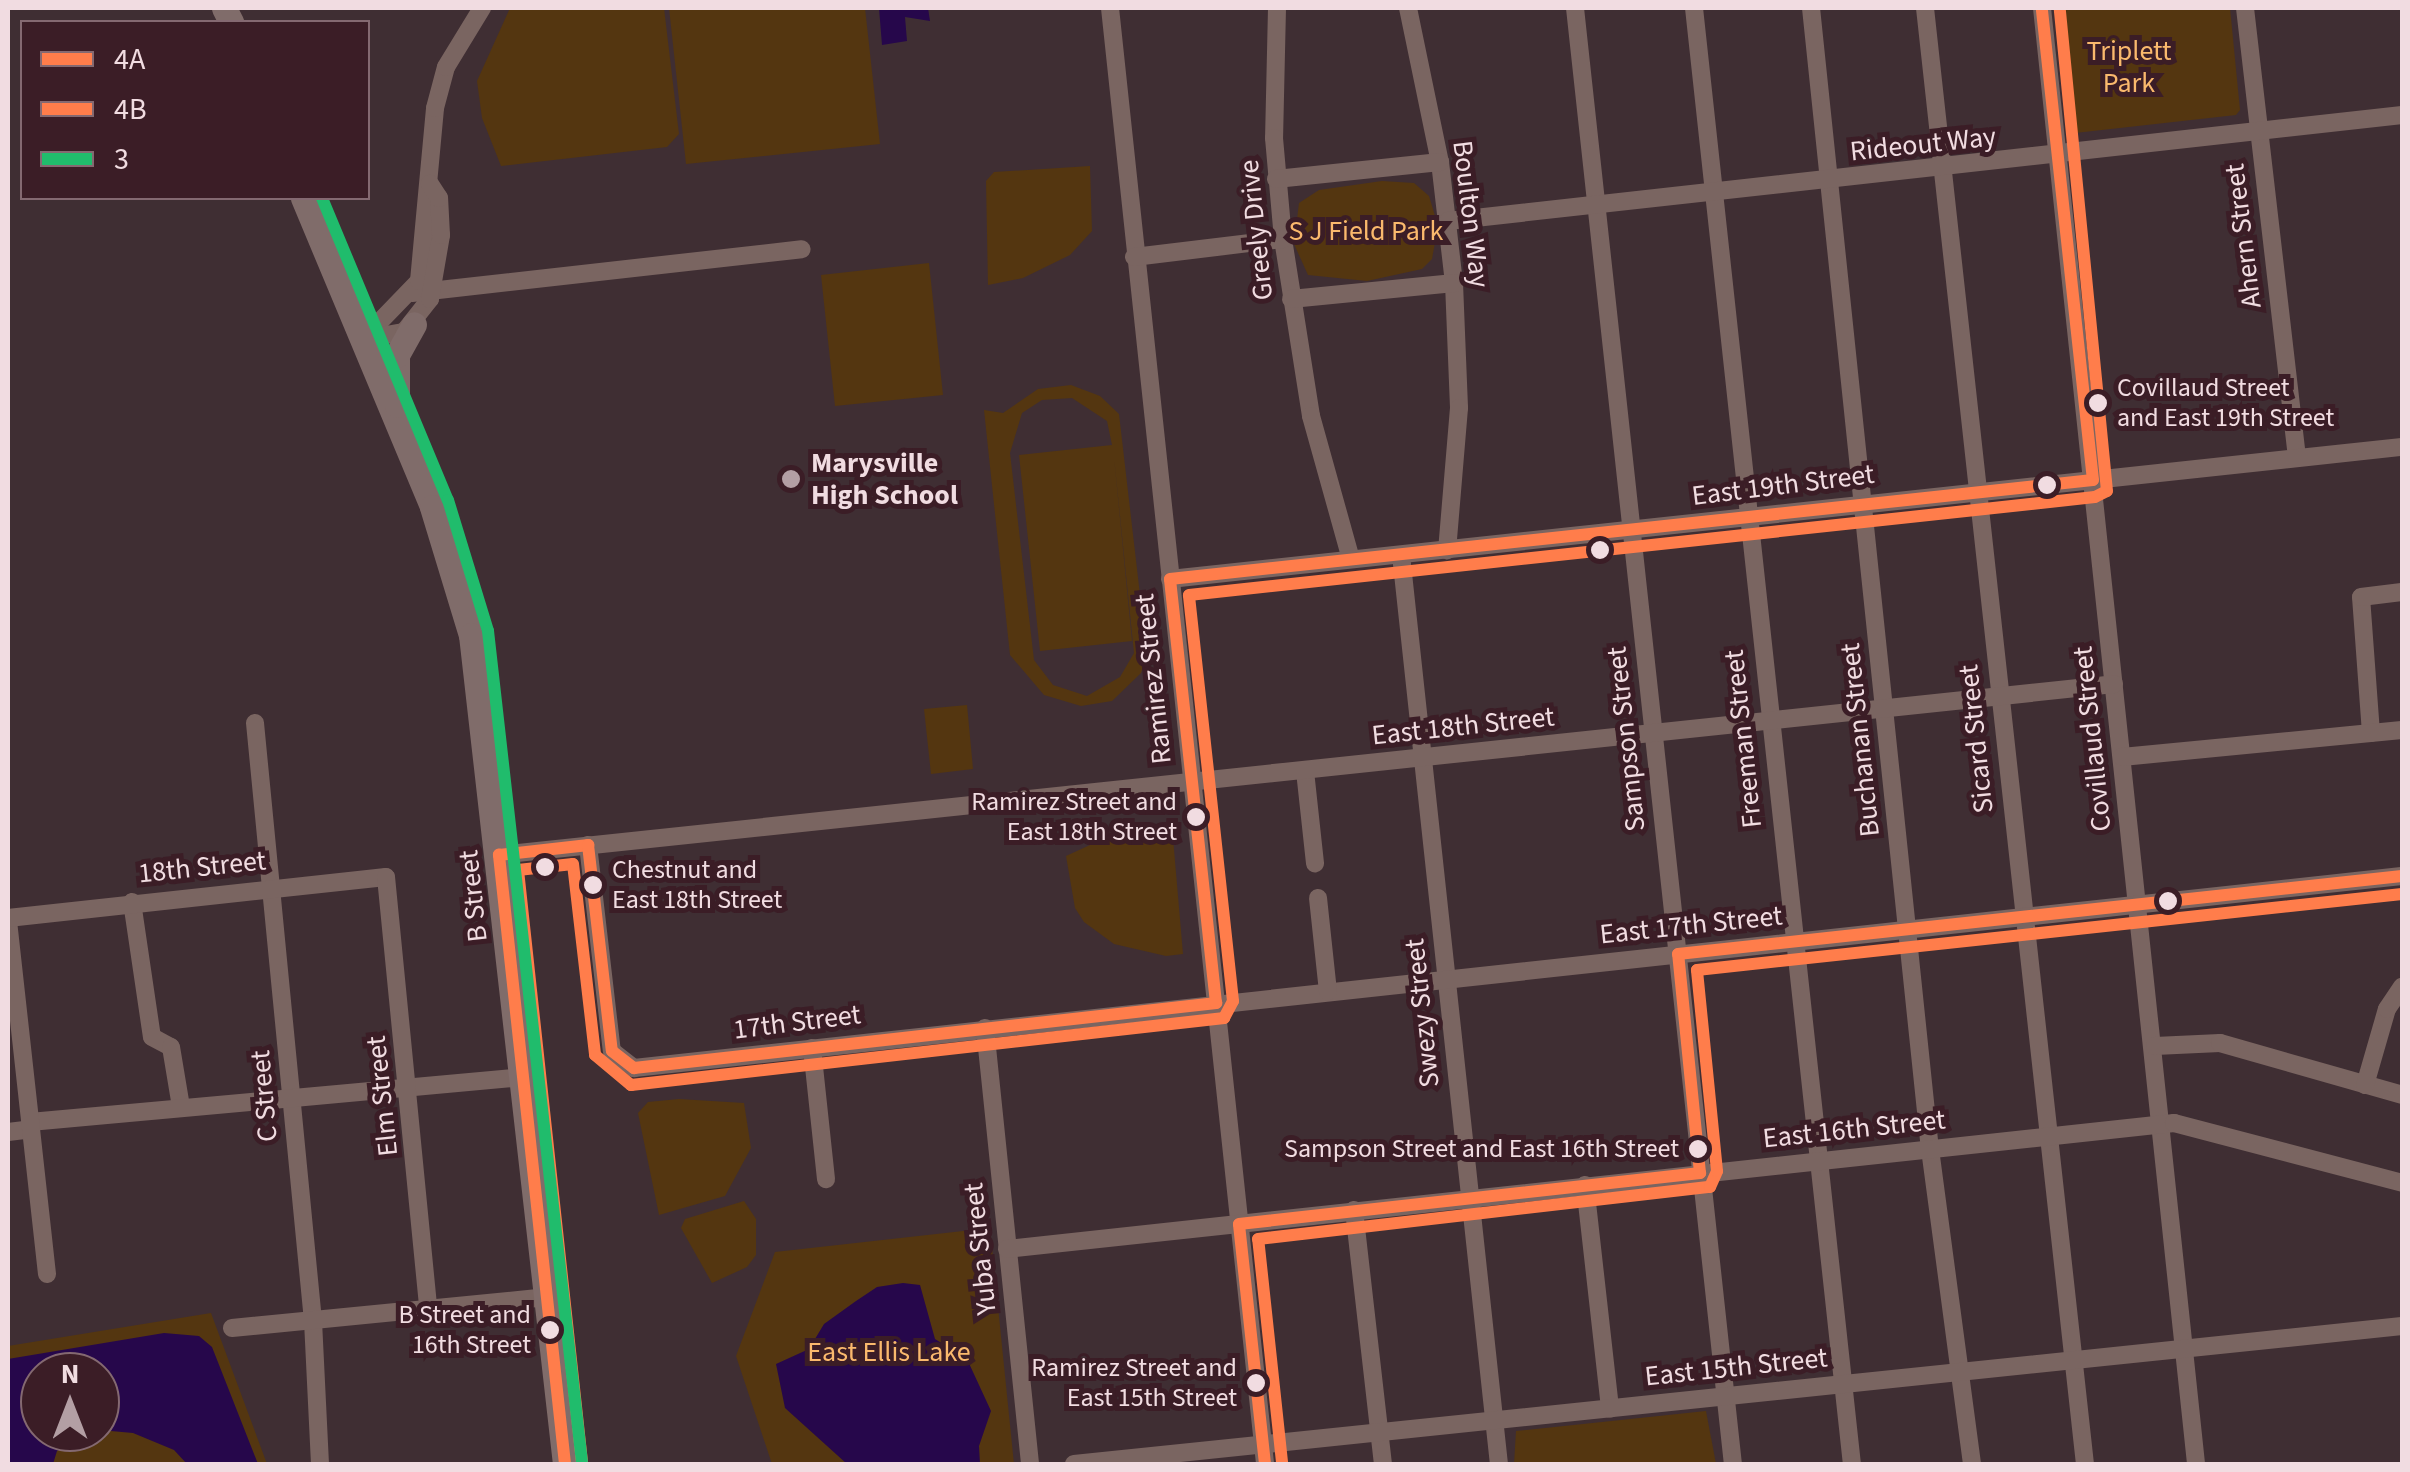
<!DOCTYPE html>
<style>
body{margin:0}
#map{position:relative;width:2410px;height:1472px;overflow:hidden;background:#3f2e33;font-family:"Source Sans 3",sans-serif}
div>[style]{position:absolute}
.green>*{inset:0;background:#543610}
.water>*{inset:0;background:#26074b}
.minor>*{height:18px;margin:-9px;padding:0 9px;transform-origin:9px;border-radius:9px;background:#7a6561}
.highway>*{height:25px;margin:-12.5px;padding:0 12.5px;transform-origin:12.5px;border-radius:12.5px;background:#806c6a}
.bus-1>*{height:12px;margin:-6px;padding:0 6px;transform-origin:6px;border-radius:6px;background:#ff7d4b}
.bus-2>*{height:12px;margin:-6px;padding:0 6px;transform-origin:6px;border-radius:6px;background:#ff7d4b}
.bus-3>*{height:12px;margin:-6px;padding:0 6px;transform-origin:6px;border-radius:6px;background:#20bc6c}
.dots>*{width:28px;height:28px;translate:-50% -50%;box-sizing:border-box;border:5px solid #3b1d26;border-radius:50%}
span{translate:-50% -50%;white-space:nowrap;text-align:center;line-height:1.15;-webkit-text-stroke:10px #3b1d26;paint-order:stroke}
.bus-label{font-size:26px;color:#f1dce1}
.left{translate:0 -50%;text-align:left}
.right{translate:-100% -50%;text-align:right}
.park-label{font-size:28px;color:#fab96d}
.street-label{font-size:28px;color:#f1dce1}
.poi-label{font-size:28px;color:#f1dce1;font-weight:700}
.frame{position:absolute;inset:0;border:10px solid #f1dce1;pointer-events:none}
.legend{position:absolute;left:20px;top:20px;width:350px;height:180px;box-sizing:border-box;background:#3b1d26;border:2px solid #846971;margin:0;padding:12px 18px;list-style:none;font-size:30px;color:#f1dce1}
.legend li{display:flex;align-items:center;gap:20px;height:50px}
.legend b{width:50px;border:2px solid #846971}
.north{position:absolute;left:20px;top:1352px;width:100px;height:100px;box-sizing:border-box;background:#3b1d26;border:2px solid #846971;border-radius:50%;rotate:0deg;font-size:28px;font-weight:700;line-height:40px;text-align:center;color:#f1dce1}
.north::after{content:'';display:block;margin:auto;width:35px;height:45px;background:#b39fa4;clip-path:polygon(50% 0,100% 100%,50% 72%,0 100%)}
</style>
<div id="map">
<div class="green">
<div style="clip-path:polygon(510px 8px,664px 8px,679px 134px,667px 147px,501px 166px,482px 118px,477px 81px)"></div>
<div style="clip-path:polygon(669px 8px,865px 8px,880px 144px,686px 164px)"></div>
<div style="clip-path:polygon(2057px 8px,2230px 8px,2240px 110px,2236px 115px,2075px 133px)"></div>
<div style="clip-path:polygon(1090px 166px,1092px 231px,1070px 255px,1023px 278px,988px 285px,986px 181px,994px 172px)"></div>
<div style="clip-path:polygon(1382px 181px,1414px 183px,1429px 196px,1438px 226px,1432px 259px,1422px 269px,1367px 281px,1308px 275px,1294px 244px,1299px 203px,1319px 190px)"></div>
<div style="clip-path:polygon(929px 263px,943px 395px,835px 406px,821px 275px)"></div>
<div style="clip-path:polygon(evenodd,1071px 385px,1100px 396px,1119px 414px,1147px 655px,1141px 673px,1112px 701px,1081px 706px,1044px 695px,1010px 655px,984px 410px,1003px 413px,1038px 389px,1071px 385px,1072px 398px,1107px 421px,1112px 445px,1019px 455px,1040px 651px,1132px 641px,1114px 457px,1134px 653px,1120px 677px,1087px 696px,1053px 685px,1034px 660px,1010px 453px,1022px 413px,1042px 400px,1072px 398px)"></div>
<div style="clip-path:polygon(967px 705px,973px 769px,931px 774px,924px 709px)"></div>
<div style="clip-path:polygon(1164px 832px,1173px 838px,1183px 954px,1166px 956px,1114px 944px,1084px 922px,1075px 908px,1066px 856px,1101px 840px)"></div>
<div style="clip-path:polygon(679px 1099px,744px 1103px,751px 1148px,725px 1196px,659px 1215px,638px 1113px,648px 1102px)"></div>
<div style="clip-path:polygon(744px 1201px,756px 1219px,756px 1255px,747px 1267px,712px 1283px,681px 1228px,685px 1219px)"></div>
<div style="clip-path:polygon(990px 1228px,1014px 1464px,772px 1464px,736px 1356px,775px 1252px)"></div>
<div style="clip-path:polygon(evenodd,211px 1313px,267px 1464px,8px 1464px,8px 1346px,211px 1313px,40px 1372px,100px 1372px,100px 1432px,40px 1432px,40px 1372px)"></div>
<div style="clip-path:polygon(1706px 1411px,1716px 1464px,1514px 1464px,1516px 1431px)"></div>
</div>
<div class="water">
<div style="clip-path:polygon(879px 8px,928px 8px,930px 21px,905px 17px,907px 41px,882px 45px)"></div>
<div style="clip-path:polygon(903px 1283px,920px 1285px,935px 1339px,967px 1359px,991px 1411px,979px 1446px,980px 1464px,847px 1464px,785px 1408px,776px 1364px,809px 1349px,824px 1324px,856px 1301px,877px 1287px)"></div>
<div style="clip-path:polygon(164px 1333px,199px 1336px,212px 1347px,258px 1464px,187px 1464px,174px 1450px,133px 1433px,100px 1430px,100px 1372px,40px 1372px,40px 1432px,88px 1432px,57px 1451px,53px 1464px,8px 1464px,8px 1359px)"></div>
</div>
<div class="minor">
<div style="left:1110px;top:8px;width:1464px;rotate:83.92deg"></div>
<div style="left:1277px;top:8px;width:130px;rotate:91.3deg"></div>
<div style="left:1274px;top:138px;width:101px;rotate:84.9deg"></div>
<div style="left:1283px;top:239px;width:179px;rotate:81deg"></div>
<div style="left:1311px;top:416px;width:148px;rotate:74.4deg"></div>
<div style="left:1408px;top:8px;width:157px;rotate:78.3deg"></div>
<div style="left:1440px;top:162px;width:122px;rotate:83.4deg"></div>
<div style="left:1454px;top:283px;width:125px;rotate:87.7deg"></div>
<div style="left:1459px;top:408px;width:143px;rotate:94.8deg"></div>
<div style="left:1575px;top:8px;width:1465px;rotate:83.81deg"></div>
<div style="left:1694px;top:8px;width:1465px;rotate:83.81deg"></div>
<div style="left:1811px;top:8px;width:1147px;rotate:84.05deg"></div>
<div style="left:1930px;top:1149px;width:318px;rotate:82.4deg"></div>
<div style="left:1925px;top:8px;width:1465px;rotate:83.73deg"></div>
<div style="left:2042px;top:8px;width:1464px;rotate:83.96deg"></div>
<div style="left:2245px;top:8px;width:453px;rotate:83.4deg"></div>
<div style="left:1276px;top:179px;width:165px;rotate:-5.9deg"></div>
<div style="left:1448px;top:221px;width:960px;rotate:-6.34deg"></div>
<div style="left:1134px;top:257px;width:150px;rotate:-6.9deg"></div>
<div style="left:412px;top:293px;width:392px;rotate:-6.4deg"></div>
<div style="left:1291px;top:299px;width:164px;rotate:-5.6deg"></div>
<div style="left:363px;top:339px;width:81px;rotate:-46deg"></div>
<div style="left:419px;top:281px;width:174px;rotate:-84.7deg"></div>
<div style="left:435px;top:108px;width:42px;rotate:-75deg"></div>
<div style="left:446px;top:67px;width:69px;rotate:-58.6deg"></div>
<div style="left:363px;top:339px;width:42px;rotate:-9.7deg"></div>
<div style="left:404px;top:332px;width:42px;rotate:-51.8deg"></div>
<div style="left:430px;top:299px;width:65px;rotate:-80.2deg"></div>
<div style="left:441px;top:235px;width:37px;rotate:-93deg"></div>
<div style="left:439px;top:198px;width:17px;rotate:-123deg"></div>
<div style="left:1401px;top:555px;width:914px;rotate:83.85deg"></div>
<div style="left:1170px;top:579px;width:1239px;rotate:-6.12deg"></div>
<div style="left:255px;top:723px;width:601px;rotate:84.46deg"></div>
<div style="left:313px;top:1321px;width:143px;rotate:87.2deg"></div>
<div style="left:2371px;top:733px;width:136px;rotate:-94.2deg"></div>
<div style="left:2361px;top:597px;width:41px;rotate:-7deg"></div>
<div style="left:2122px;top:757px;width:281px;rotate:-5.5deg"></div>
<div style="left:1305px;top:771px;width:93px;rotate:83.8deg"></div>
<div style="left:588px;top:845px;width:207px;rotate:83.4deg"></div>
<div style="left:612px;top:1051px;width:28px;rotate:38deg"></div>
<div style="left:634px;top:1068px;width:1778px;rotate:-6.2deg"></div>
<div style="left:499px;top:855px;width:1624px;rotate:-6.04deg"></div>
<div style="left:1318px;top:898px;width:94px;rotate:83.9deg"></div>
<div style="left:132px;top:902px;width:136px;rotate:81.6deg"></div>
<div style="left:152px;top:1037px;width:21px;rotate:28deg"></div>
<div style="left:171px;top:1047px;width:61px;rotate:80.5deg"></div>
<div style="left:985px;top:1028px;width:438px;rotate:84.1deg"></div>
<div style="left:2155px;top:1046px;width:65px;rotate:-2.6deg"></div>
<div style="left:2220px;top:1043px;width:189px;rotate:15.9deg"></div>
<div style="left:812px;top:1048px;width:132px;rotate:83.9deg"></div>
<div style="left:2365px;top:1085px;width:79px;rotate:-73.9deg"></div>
<div style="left:2387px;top:1009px;width:27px;rotate:-56deg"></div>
<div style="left:30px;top:1122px;width:495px;rotate:-5.2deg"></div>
<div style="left:8px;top:1132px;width:23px;rotate:-7deg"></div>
<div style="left:1585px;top:1185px;width:225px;rotate:83.6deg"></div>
<div style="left:1354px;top:1210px;width:256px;rotate:83.5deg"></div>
<div style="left:1007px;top:1249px;width:1174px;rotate:-6.16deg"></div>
<div style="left:2174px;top:1123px;width:236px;rotate:14.7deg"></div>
<div style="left:47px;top:1274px;width:358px;rotate:-96.3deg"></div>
<div style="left:8px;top:918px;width:380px;rotate:-6.2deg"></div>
<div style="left:386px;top:877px;width:434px;rotate:84.4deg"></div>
<div style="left:232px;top:1328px;width:317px;rotate:-5.6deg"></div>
<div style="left:1074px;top:1464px;width:1335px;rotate:-5.93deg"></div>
</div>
<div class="highway">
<div style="left:224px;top:8px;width:16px;rotate:63deg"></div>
<div style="left:303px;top:198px;width:335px;rotate:67.3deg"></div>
<div style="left:432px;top:507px;width:134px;rotate:73.1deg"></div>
<div style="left:471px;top:635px;width:834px;rotate:83.53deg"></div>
<div style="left:397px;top:405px;width:50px;rotate:-90deg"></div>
<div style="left:397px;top:355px;width:35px;rotate:-61deg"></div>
</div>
<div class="bus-1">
<div style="left:565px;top:1464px;width:613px;rotate:-96.19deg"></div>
<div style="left:499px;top:855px;width:90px;rotate:-6.4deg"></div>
<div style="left:588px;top:845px;width:207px;rotate:83.4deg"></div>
<div style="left:612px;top:1051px;width:28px;rotate:38deg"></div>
<div style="left:634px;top:1068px;width:586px;rotate:-6.37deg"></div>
<div style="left:1216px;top:1003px;width:426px;rotate:-96.2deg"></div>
<div style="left:1170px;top:579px;width:928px;rotate:-6.12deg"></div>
<div style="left:2093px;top:480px;width:475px;rotate:-96.2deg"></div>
<div style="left:1265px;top:1464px;width:241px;rotate:-96.2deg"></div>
<div style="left:1239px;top:1224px;width:464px;rotate:-6.3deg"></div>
<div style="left:1700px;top:1173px;width:220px;rotate:-95.7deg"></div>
<div style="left:1678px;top:954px;width:728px;rotate:-6.15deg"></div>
</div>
<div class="bus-2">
<div style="left:582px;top:1462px;width:595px;rotate:-96.17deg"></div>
<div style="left:518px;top:870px;width:55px;rotate:-6.2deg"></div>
<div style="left:573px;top:864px;width:192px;rotate:83.4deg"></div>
<div style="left:595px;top:1055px;width:47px;rotate:39.8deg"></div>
<div style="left:631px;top:1085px;width:597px;rotate:-6.45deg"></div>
<div style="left:1224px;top:1018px;width:19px;rotate:-62deg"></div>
<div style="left:1233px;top:1001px;width:408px;rotate:-96.2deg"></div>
<div style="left:1189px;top:595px;width:911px;rotate:-6.17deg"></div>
<div style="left:2095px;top:497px;width:13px;rotate:-27deg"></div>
<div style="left:2107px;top:491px;width:485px;rotate:-95.6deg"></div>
<div style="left:1282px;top:1462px;width:224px;rotate:-96.1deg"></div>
<div style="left:1258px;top:1239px;width:455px;rotate:-6.6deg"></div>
<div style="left:1710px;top:1187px;width:17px;rotate:-66deg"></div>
<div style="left:1717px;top:1171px;width:202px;rotate:-95.7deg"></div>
<div style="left:1697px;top:970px;width:709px;rotate:-6.15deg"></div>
</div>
<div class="bus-3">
<div style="left:322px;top:198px;width:327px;rotate:67.4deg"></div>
<div style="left:448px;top:500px;width:137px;rotate:73deg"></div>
<div style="left:488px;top:631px;width:836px;rotate:83.55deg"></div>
</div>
<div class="dots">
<div style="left:2098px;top:403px;background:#f1dce1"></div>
<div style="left:791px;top:479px;background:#b39fa4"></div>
<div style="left:2047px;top:485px;background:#f1dce1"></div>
<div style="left:1600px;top:550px;background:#f1dce1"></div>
<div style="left:1196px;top:817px;background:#f1dce1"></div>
<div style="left:545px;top:867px;background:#f1dce1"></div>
<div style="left:593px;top:885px;background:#f1dce1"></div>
<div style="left:2168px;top:901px;background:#f1dce1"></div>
<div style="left:1698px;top:1149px;background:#f1dce1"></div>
<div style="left:550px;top:1330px;background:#f1dce1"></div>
<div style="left:1256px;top:1383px;background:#f1dce1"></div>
</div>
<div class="bus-label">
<span class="left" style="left:2117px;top:403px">Covillaud Street<br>and East 19th Street</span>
<span class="right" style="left:1177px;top:817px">Ramirez Street and<br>East 18th Street</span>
<span class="left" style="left:612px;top:885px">Chestnut and<br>East 18th Street</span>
<span class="right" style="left:1679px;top:1149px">Sampson Street and East 16th Street</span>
<span class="right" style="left:531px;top:1330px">B Street and<br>16th Street</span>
<span class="right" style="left:1237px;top:1383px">Ramirez Street and<br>East 15th Street</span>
</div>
<div class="park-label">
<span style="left:2129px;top:67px">Triplett<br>Park</span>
<span style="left:1366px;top:231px">S J Field Park</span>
<span style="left:889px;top:1352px">East Ellis Lake</span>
</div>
<div class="street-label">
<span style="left:1923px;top:144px;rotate:-6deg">Rideout Way</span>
<span style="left:1471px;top:214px;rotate:83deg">Boulton Way</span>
<span style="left:1256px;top:230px;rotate:-96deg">Greely Drive</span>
<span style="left:2243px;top:236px;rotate:-97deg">Ahern Street</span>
<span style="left:1783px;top:485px;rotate:-7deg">East 19th Street</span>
<span style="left:1153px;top:679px;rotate:-96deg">Ramirez Street</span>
<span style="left:1463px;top:726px;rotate:-6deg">East 18th Street</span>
<span style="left:1626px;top:739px;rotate:-96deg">Sampson Street</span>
<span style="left:1743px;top:739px;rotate:-96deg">Freeman Street</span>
<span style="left:1976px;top:739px;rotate:-96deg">Sicard Street</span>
<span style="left:2092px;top:739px;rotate:-96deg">Covillaud Street</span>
<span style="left:1860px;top:740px;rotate:-96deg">Buchanan Street</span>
<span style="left:202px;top:867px;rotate:-6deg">18th Street</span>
<span style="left:473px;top:896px;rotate:-96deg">B Street</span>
<span style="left:1691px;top:925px;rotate:-6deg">East 17th Street</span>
<span style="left:1422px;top:1013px;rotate:-96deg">Swezy Street</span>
<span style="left:797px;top:1022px;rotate:-7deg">17th Street</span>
<span style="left:264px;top:1096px;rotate:-95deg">C Street</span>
<span style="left:382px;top:1096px;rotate:-96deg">Elm Street</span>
<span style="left:1854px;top:1129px;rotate:-6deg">East 16th Street</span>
<span style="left:980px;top:1249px;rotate:-96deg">Yuba Street</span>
<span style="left:1736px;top:1367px;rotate:-6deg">East 15th Street</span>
</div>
<div class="poi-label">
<span class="left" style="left:811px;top:479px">Marysville<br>High School</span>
</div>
<div class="frame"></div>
<ul class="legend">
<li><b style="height:12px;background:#ff7d4b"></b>4A</li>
<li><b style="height:12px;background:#ff7d4b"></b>4B</li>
<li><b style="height:12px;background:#20bc6c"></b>3</li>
</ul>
<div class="north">N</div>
</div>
